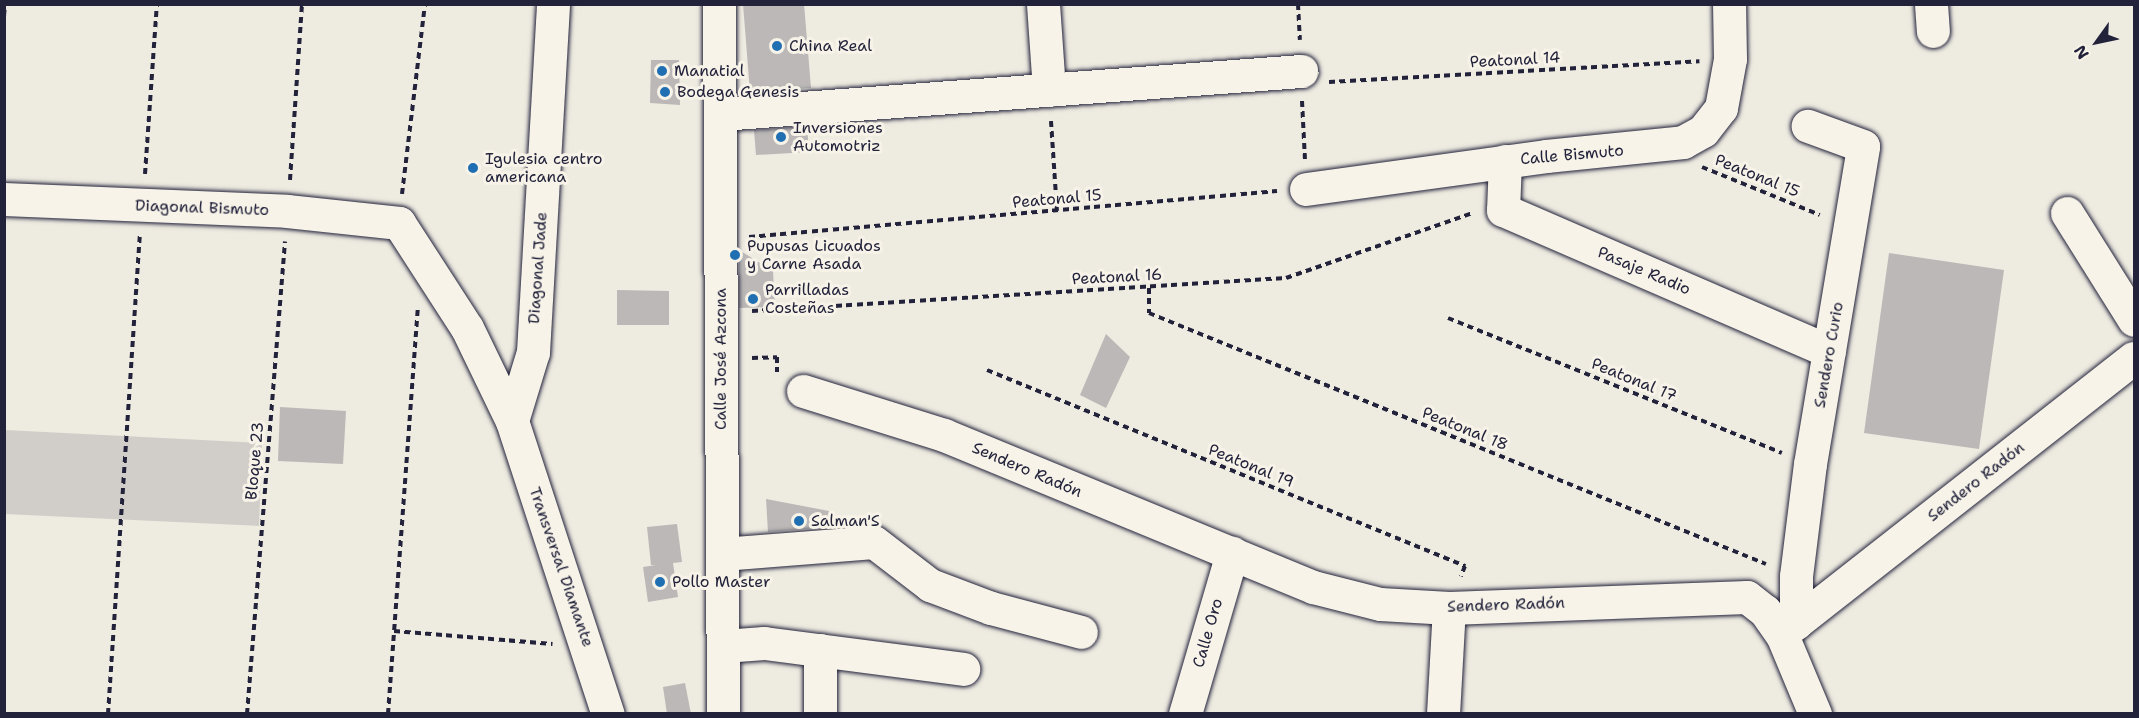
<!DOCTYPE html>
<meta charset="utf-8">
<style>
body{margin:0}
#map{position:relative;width:2139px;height:718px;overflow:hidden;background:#eeebe1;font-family:"Shantell Sans",sans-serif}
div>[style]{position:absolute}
.green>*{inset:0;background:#d1cdc9}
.building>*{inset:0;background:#bbb8b7}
.path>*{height:4px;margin-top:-2px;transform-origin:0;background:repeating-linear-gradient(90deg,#22223b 0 6px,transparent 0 10.5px)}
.roads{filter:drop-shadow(0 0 2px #22223b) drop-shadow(0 0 2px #22223b)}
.minor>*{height:33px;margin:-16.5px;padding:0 16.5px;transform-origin:16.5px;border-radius:16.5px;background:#f7f3e8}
.major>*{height:33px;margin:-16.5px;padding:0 16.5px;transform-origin:16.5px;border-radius:16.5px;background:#f7f3e8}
.dots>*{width:16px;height:16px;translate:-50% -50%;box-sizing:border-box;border:3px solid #f7f3e8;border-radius:50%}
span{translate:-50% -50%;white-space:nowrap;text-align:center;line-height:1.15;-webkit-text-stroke:6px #f7f3e8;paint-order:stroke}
.poi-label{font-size:16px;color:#22223b}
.left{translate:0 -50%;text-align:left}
.street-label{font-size:16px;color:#22223b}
.frame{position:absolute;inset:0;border:6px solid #22223b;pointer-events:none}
.north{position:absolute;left:2067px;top:12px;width:60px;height:60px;-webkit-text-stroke:4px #f7f3e8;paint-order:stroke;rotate:237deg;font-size:16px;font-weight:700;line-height:24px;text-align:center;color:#22223b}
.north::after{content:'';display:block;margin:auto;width:21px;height:27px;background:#22223b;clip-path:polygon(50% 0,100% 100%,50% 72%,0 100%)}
</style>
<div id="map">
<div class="green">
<div style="clip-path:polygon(5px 430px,262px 443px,259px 526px,5px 514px)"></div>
</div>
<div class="building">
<div style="clip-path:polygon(743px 4px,804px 4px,811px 88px,750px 92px)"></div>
<div style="clip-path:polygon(651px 60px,679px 60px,680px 105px,650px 103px)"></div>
<div style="clip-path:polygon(807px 126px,809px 152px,756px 155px,754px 130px)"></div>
<div style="clip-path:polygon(739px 250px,773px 271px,775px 307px,739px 308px)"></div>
<div style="clip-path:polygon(1889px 253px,2004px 270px,1979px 449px,1864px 433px)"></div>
<div style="clip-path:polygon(617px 290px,669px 291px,669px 325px,617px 325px)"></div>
<div style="clip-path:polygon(1106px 334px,1130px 357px,1106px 408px,1080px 395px)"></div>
<div style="clip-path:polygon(280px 407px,346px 411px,343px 464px,278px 461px)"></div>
<div style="clip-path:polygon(766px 499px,829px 511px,830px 527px,768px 532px)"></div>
<div style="clip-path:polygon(677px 524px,682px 562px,673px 563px,678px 597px,648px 602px,643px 567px,656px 565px,651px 565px,647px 527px)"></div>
<div style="clip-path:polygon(685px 683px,691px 714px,667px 714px,663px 687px)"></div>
</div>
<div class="path">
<div style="left:1298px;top:4px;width:36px;rotate:87deg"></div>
<div style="left:4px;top:16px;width:12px;rotate:-85deg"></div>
<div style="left:1329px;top:82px;width:371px;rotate:-3.2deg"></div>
<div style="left:1302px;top:101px;width:59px;rotate:87.1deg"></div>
<div style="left:1051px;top:121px;width:90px;rotate:86.2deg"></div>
<div style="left:1702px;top:167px;width:127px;rotate:22.1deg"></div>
<div style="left:145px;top:174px;width:170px;rotate:-86deg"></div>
<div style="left:290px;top:180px;width:176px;rotate:-86.1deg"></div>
<div style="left:402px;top:194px;width:191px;rotate:-83.1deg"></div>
<div style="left:749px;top:237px;width:530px;rotate:-4.98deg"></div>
<div style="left:1149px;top:288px;width:25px;rotate:90deg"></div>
<div style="left:1149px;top:313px;width:666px;rotate:22.14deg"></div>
<div style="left:752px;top:311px;width:535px;rotate:-3.54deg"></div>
<div style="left:1286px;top:278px;width:198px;rotate:-19.2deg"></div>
<div style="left:1448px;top:318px;width:360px;rotate:22deg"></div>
<div style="left:752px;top:358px;width:25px;rotate:-2deg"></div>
<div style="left:777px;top:357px;width:15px;rotate:90deg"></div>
<div style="left:987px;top:370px;width:517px;rotate:22.3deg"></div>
<div style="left:1465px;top:566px;width:11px;rotate:112deg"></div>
<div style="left:394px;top:631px;width:159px;rotate:4.7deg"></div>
<div style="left:108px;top:714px;width:479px;rotate:-86.2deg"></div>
<div style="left:247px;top:714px;width:474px;rotate:-85.4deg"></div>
<div style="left:388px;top:714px;width:406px;rotate:-85.8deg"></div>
</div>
<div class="roads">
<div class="minor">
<div style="left:1043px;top:4px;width:86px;rotate:86deg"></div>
<div style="left:1931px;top:4px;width:27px;rotate:86deg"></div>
<div style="left:721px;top:114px;width:582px;rotate:-4.24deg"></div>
<div style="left:1505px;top:161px;width:49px;rotate:92.3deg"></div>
<div style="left:1503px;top:210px;width:355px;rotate:23.4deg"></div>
<div style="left:1306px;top:189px;width:242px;rotate:-7.8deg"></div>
<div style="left:1546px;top:156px;width:138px;rotate:-5.8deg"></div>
<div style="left:1683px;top:142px;width:23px;rotate:-29deg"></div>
<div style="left:1703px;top:131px;width:29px;rotate:-52deg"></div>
<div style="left:1721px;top:108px;width:50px;rotate:-79.6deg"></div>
<div style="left:1730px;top:59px;width:55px;rotate:-91deg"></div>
<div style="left:4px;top:199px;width:283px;rotate:2.4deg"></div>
<div style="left:287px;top:211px;width:113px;rotate:6.1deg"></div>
<div style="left:399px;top:223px;width:125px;rotate:57.1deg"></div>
<div style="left:467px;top:328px;width:103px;rotate:64.2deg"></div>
<div style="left:512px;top:421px;width:308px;rotate:71.9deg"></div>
<div style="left:2067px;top:213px;width:126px;rotate:57.9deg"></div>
<div style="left:803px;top:391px;width:148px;rotate:17.3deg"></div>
<div style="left:944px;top:435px;width:399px;rotate:22.4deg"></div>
<div style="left:1313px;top:587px;width:69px;rotate:14.2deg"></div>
<div style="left:1380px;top:604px;width:69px;rotate:3.3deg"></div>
<div style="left:1449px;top:608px;width:298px;rotate:-2.1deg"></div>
<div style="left:1747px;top:597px;width:23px;rotate:38deg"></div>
<div style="left:1765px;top:611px;width:29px;rotate:55deg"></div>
<div style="left:1782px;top:635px;width:86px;rotate:67.3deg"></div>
<div style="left:512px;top:421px;width:72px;rotate:-73.1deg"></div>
<div style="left:533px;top:352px;width:349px;rotate:-86.7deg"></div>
<div style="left:722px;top:554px;width:152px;rotate:-4.5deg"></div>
<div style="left:874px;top:542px;width:71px;rotate:37.5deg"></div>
<div style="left:930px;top:585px;width:65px;rotate:20.7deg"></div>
<div style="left:991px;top:608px;width:93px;rotate:14.9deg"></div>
<div style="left:1796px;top:623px;width:47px;rotate:-90deg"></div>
<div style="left:1796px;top:576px;width:113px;rotate:-82.9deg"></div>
<div style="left:1810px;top:464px;width:322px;rotate:-80.5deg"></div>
<div style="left:1863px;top:146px;width:59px;rotate:-160deg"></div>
<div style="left:1784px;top:632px;width:444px;rotate:-38.1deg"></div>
<div style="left:723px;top:646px;width:41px;rotate:-4.2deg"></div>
<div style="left:764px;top:643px;width:201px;rotate:7.4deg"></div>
<div style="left:820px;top:650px;width:64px;rotate:90deg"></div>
<div style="left:1185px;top:714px;width:168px;rotate:-73.7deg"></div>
<div style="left:1443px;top:714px;width:106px;rotate:-86.8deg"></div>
</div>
<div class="major">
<div style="left:719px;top:4px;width:710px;rotate:89.68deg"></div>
</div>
</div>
<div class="dots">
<div style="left:777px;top:46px;background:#1f6fb2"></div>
<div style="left:662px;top:71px;background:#1f6fb2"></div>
<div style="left:665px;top:92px;background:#1f6fb2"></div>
<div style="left:781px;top:137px;background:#1f6fb2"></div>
<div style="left:473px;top:168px;background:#1f6fb2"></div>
<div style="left:735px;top:255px;background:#1f6fb2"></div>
<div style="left:753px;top:299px;background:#1f6fb2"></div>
<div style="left:799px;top:521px;background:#1f6fb2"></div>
<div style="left:660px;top:582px;background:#1f6fb2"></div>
</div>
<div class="poi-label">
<span class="left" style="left:789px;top:46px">China Real</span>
<span class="left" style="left:674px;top:71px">Manatial</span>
<span class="left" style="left:677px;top:92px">Bodega Genesis</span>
<span class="left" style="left:793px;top:137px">Inversiones<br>Automotriz</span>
<span class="left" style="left:485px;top:168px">Igulesia centro<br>americana</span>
<span class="left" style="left:747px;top:255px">Pupusas Licuados<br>y Carne Asada</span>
<span class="left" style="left:765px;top:299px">Parrilladas<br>Costeñas</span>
<span class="left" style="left:811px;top:521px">Salman'S</span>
<span class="left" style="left:672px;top:582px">Pollo Master</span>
</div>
<div class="street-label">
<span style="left:1515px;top:60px;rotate:-3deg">Peatonal 14</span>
<span style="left:1572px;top:155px;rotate:-5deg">Calle Bismuto</span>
<span style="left:1757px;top:176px;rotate:22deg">Peatonal 15</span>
<span style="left:1057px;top:199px;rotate:-5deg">Peatonal 15</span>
<span style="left:202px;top:208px;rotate:2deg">Diagonal Bismuto</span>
<span style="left:538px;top:268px;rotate:-86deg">Diagonal Jade</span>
<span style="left:1644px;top:271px;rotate:23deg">Pasaje Radio</span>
<span style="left:1117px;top:277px;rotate:-3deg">Peatonal 16</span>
<span style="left:1829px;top:355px;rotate:-80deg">Sendero Curio</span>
<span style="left:721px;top:359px;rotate:-90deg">Calle José Azcona</span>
<span style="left:1634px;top:380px;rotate:22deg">Peatonal 17</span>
<span style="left:1465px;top:429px;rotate:22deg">Peatonal 18</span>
<span style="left:255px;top:461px;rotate:-85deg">Bloque 23</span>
<span style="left:1251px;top:466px;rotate:22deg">Peatonal 19</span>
<span style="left:1027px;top:470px;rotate:23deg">Sendero Radón</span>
<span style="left:1976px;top:482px;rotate:-38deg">Sendero Radón</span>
<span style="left:561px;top:567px;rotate:71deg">Transversal Diamante</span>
<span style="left:1506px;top:605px;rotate:-2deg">Sendero Radón</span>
<span style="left:1208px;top:633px;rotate:-74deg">Calle Oro</span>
</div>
<div class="frame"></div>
<div class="north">N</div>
</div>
